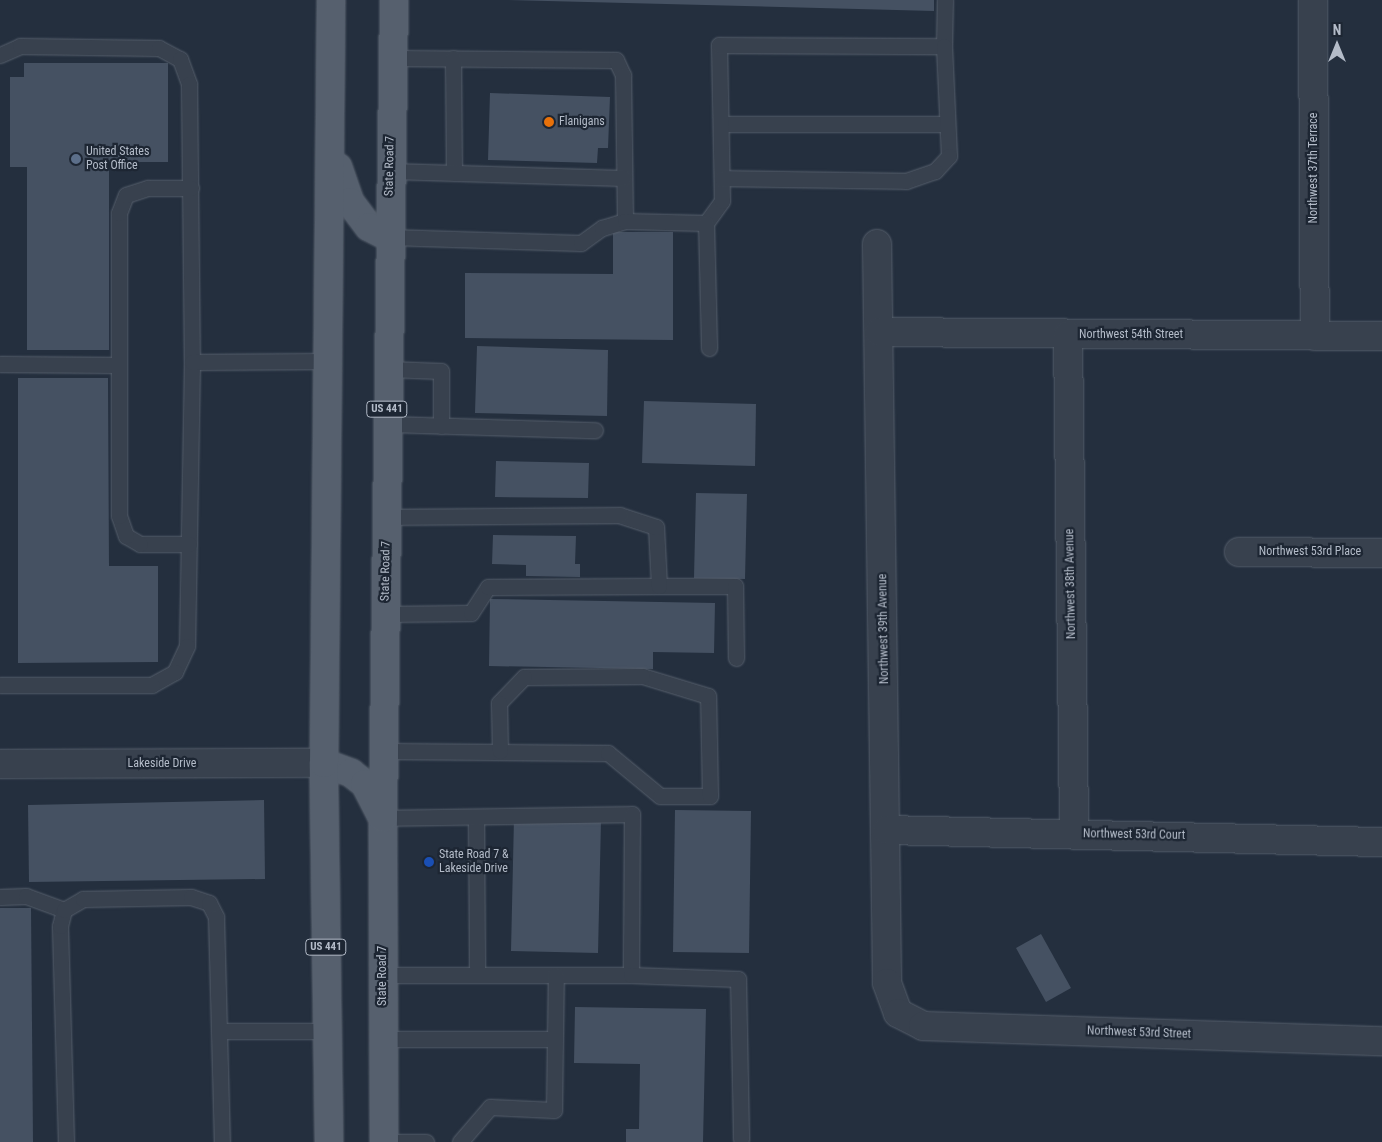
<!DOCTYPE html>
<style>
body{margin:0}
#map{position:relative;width:1382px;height:1142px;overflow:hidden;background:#242f3e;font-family:"Roboto Condensed",sans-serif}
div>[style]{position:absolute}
.building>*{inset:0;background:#455162}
.roads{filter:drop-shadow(0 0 1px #565f6c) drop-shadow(0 0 1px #565f6c)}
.lane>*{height:15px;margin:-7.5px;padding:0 7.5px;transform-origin:7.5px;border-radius:7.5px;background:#38414e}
.street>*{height:28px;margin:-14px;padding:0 14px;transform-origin:14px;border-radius:14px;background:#38414e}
.primary>*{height:28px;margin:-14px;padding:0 14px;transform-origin:14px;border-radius:14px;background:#56606e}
.dots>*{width:14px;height:14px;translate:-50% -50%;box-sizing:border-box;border:2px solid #1d2633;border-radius:50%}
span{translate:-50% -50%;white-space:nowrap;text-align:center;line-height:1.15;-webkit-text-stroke:4.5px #1d2633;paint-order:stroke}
.shield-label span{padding:1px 4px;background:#1d2633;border:1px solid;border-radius:4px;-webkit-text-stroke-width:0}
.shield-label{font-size:11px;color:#b4bcc9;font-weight:700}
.poi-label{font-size:12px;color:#b4bcc9}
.left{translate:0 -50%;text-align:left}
.street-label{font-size:12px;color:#b4bcc9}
.north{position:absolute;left:1312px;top:20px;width:50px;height:50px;-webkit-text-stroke:4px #1d2633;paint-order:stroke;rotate:0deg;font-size:14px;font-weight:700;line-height:20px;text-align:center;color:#b4bcc9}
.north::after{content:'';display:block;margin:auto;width:18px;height:22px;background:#b4bcc9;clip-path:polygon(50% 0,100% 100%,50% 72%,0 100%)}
</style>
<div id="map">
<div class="building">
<div style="clip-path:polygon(507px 0,934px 0,934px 11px)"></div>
<div style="clip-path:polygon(24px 63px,168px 63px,168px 162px,109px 162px,109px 350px,27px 350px,27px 167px,10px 167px,10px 77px,24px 77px)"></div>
<div style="clip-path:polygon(490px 93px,610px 97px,608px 148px,598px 148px,597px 163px,488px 160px)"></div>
<div style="clip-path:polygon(613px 232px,673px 232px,673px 340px,465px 338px,465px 273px,613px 274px)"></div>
<div style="clip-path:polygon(477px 346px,608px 350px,607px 416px,475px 413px)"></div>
<div style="clip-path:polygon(18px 378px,108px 378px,109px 566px,158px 566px,158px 662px,18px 663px)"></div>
<div style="clip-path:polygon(644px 401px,756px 404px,755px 466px,642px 463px)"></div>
<div style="clip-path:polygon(496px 461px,589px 463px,588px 498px,495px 497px)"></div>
<div style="clip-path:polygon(696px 493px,747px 494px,745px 579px,694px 578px)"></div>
<div style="clip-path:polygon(493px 535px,576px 536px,575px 564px,580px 564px,580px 577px,526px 576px,526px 565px,492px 564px)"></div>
<div style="clip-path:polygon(490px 599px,715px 603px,714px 653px,653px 652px,653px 669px,489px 666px)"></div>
<div style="clip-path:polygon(264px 800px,265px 879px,29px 882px,28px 805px)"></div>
<div style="clip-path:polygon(675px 810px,751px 811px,749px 953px,673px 952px)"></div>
<div style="clip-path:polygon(514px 818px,601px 820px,598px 953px,511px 951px)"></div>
<div style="clip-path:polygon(0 908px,31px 908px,33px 1142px,0 1142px)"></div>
<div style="clip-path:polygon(1041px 934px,1071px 988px,1046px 1002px,1016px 948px)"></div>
<div style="clip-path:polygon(575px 1007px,706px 1009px,703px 1142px,626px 1142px,626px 1129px,639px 1129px,640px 1064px,574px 1063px)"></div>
</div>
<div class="roads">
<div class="lane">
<div style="left:944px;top:46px;width:46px;rotate:-88.8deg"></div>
<div style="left:0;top:55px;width:22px;rotate:-24deg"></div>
<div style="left:20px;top:46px;width:139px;rotate:0.8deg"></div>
<div style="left:159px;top:48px;width:24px;rotate:28deg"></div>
<div style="left:180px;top:59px;width:27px;rotate:70deg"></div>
<div style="left:189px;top:84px;width:278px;rotate:89.4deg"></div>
<div style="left:192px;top:362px;width:284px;rotate:91deg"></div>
<div style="left:187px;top:646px;width:29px;rotate:115deg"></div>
<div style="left:175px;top:672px;width:26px;rotate:151deg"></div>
<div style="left:152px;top:685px;width:152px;rotate:180deg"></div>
<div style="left:392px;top:58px;width:224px;rotate:0.5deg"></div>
<div style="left:616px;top:60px;width:17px;rotate:65deg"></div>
<div style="left:623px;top:75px;width:146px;rotate:89.2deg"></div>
<div style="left:453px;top:58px;width:115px;rotate:89.5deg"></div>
<div style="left:721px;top:124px;width:226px"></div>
<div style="left:390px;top:171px;width:234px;rotate:1.7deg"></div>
<div style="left:706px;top:223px;width:27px;rotate:-54deg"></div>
<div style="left:722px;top:201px;width:156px;rotate:-91.1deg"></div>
<div style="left:719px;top:45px;width:225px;rotate:0.3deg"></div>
<div style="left:944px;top:46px;width:110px;rotate:87.4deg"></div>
<div style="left:949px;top:156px;width:21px;rotate:133deg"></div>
<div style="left:935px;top:171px;width:31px;rotate:161deg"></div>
<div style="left:906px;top:181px;width:184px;rotate:-179.1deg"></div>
<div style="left:389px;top:237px;width:192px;rotate:1.8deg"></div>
<div style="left:581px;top:243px;width:26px;rotate:-36deg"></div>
<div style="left:602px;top:228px;width:24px;rotate:-17deg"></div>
<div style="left:625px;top:221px;width:81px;rotate:1.4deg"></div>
<div style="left:706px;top:223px;width:125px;rotate:88.6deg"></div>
<div style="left:192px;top:362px;width:137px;rotate:-0.4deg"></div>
<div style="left:0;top:364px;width:119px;rotate:0.5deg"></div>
<div style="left:388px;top:369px;width:53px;rotate:2.2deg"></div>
<div style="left:441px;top:371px;width:55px;rotate:90deg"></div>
<div style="left:387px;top:424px;width:208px;rotate:1.7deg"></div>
<div style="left:189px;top:544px;width:49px;rotate:180deg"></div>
<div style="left:140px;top:544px;width:16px;rotate:-150deg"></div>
<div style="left:126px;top:536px;width:21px;rotate:-109deg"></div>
<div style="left:119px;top:516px;width:303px;rotate:-90deg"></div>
<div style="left:119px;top:213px;width:19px;rotate:-69deg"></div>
<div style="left:126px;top:195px;width:23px;rotate:-18deg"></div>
<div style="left:148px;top:188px;width:43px"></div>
<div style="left:659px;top:586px;width:76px"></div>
<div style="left:735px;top:586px;width:72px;rotate:89.2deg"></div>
<div style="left:385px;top:614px;width:86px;rotate:-0.7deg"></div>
<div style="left:471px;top:613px;width:31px;rotate:-57deg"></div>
<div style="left:488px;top:587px;width:171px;rotate:-0.3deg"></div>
<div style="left:659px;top:586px;width:59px;rotate:-92.9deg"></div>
<div style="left:656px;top:527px;width:38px;rotate:-162deg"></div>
<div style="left:620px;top:515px;width:234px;rotate:179.5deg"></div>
<div style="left:384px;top:751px;width:224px;rotate:0.5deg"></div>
<div style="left:608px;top:753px;width:67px;rotate:39.6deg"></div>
<div style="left:660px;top:796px;width:50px"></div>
<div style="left:710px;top:796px;width:100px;rotate:-91.1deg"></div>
<div style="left:708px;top:696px;width:69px;rotate:-163.1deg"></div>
<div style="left:642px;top:676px;width:118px;rotate:179.5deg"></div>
<div style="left:524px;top:677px;width:36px;rotate:134deg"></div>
<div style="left:499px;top:703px;width:48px;rotate:88.8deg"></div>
<div style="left:476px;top:817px;width:158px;rotate:89.6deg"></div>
<div style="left:383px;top:818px;width:249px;rotate:-0.9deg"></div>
<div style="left:632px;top:814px;width:161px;rotate:90.4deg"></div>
<div style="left:631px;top:975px;width:248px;rotate:180deg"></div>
<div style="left:0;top:897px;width:26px;rotate:-2deg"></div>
<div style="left:26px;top:896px;width:40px;rotate:20.2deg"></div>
<div style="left:631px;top:975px;width:107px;rotate:2.1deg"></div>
<div style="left:738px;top:979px;width:160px;rotate:88.9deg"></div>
<div style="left:219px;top:1031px;width:108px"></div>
<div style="left:384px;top:1039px;width:171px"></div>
<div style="left:66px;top:1142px;width:216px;rotate:-91.6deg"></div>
<div style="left:60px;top:926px;width:16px;rotate:-76deg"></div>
<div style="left:64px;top:910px;width:22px;rotate:-30deg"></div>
<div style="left:83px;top:899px;width:108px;rotate:-1.1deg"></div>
<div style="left:191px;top:897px;width:19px;rotate:18deg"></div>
<div style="left:209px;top:903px;width:16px;rotate:63deg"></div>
<div style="left:216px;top:917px;width:225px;rotate:88.5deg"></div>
<div style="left:384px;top:1142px;width:42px"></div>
<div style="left:460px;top:1142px;width:46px;rotate:-49.4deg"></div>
<div style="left:490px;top:1107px;width:64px;rotate:2.7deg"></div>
<div style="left:554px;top:1110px;width:135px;rotate:-89.2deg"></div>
</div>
<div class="street">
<div style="left:1313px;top:0;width:336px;rotate:89.7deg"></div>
<div style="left:877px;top:244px;width:739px;rotate:89.22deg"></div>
<div style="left:887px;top:983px;width:32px;rotate:70deg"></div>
<div style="left:898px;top:1013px;width:28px;rotate:27deg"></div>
<div style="left:923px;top:1026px;width:459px;rotate:1.9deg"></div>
<div style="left:879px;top:332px;width:503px;rotate:0.46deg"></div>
<div style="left:1068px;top:335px;width:499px;rotate:89.3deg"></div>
<div style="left:1239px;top:552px;width:143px;rotate:0.4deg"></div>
<div style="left:0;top:764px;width:324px;rotate:-0.2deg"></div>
<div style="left:887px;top:830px;width:495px;rotate:1.4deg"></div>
</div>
<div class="primary">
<div style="left:338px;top:167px;width:37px;rotate:71deg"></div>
<div style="left:350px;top:202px;width:31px;rotate:53deg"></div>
<div style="left:369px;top:227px;width:22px;rotate:27deg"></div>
<div style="left:324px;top:763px;width:29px;rotate:20deg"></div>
<div style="left:351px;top:773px;width:18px;rotate:38deg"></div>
<div style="left:365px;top:784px;width:37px;rotate:63deg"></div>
<div style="left:329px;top:1142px;width:379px;rotate:-90.8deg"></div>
<div style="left:324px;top:763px;width:763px;rotate:-89.47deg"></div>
<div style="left:384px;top:1142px;width:324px;rotate:-90.2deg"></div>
<div style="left:383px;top:818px;width:818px;rotate:-89.23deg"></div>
</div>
</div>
<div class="dots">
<div style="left:549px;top:122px;background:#e8710a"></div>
<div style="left:76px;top:159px;background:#5c6f8a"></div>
<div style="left:429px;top:862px;background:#1a4fb4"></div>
</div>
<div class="shield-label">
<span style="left:387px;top:409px">US 441</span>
<span style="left:326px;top:947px">US 441</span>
</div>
<div class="poi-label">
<span class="left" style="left:559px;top:122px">Flanigans</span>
<span class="left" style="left:86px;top:159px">United States<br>Post Office</span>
<span class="left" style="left:439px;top:862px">State Road 7 &amp;<br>Lakeside Drive</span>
</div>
<div class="street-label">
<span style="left:390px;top:166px;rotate:-89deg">State Road 7</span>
<span style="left:1314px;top:168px;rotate:-90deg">Northwest 37th Terrace</span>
<span style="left:1131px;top:335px">Northwest 54th Street</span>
<span style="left:1310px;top:552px">Northwest 53rd Place</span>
<span style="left:386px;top:571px;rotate:-89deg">State Road 7</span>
<span style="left:1071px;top:584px;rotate:-91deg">Northwest 38th Avenue</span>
<span style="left:884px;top:629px;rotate:-91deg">Northwest 39th Avenue</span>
<span style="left:162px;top:764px">Lakeside Drive</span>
<span style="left:1134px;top:835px;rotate:1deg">Northwest 53rd Court</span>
<span style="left:383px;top:976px;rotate:-90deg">State Road 7</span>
<span style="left:1139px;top:1033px;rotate:2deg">Northwest 53rd Street</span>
</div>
<div class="north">N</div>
</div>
